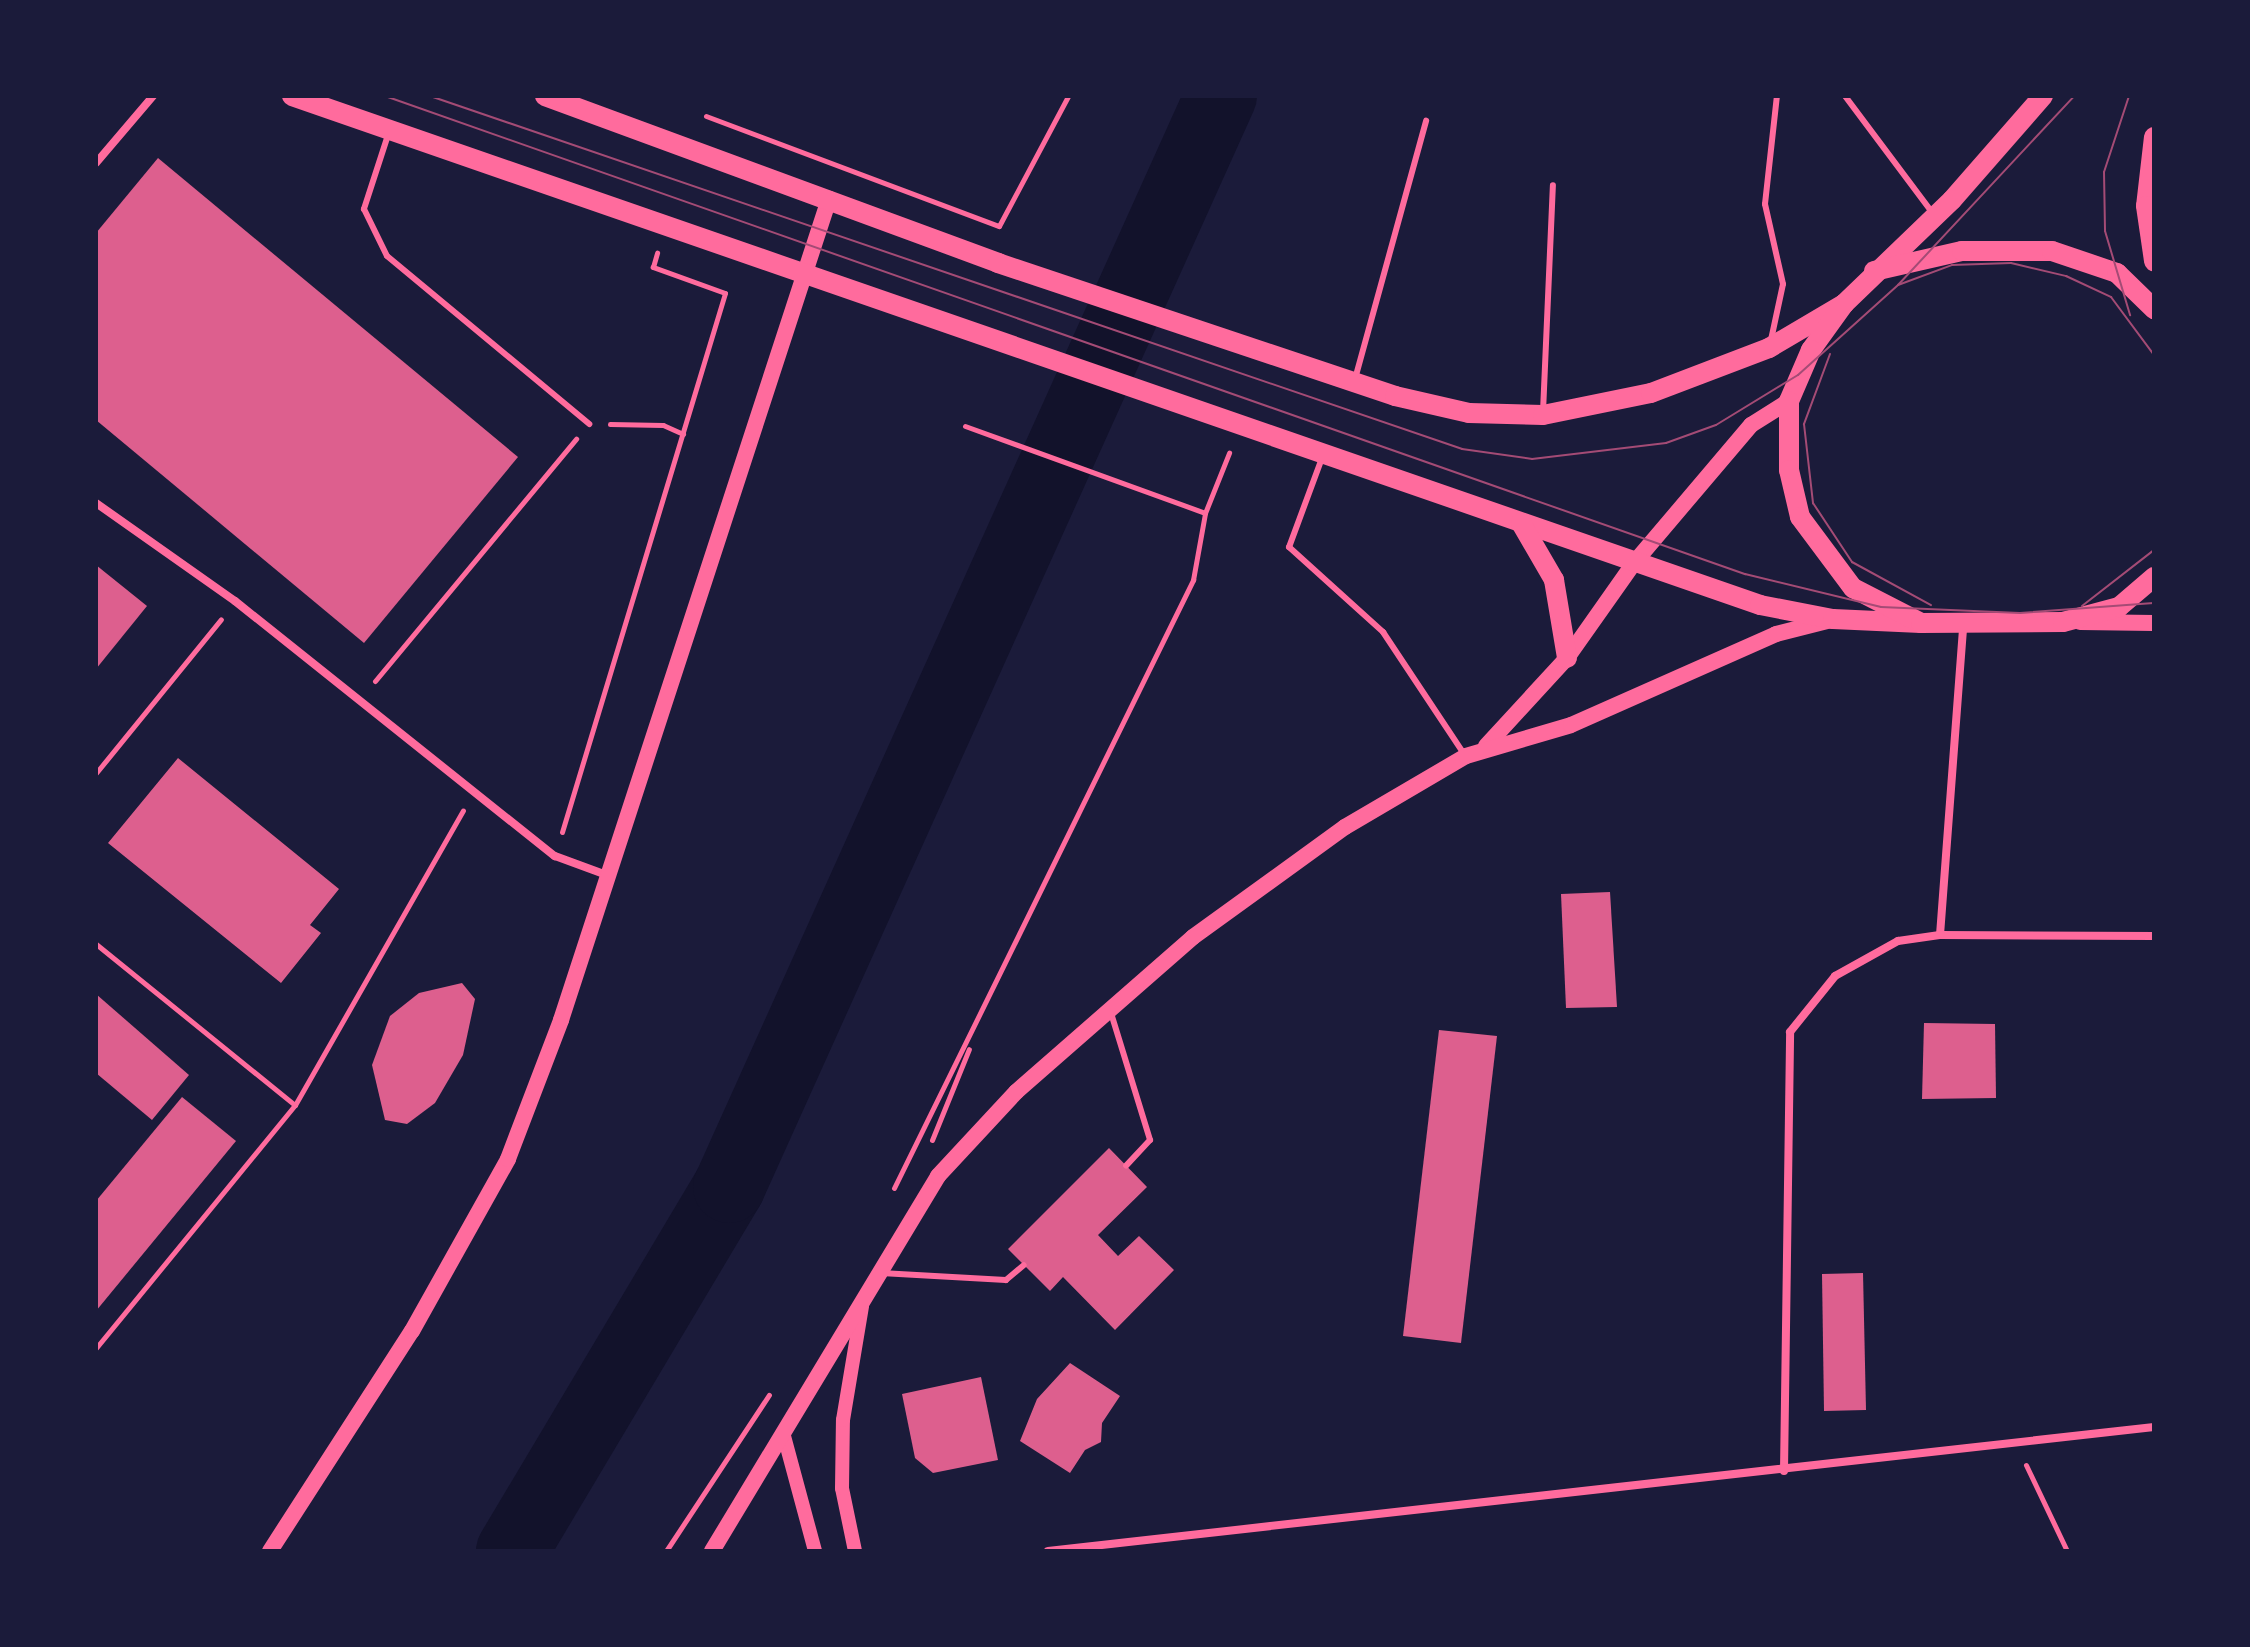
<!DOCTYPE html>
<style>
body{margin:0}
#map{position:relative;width:2250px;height:1647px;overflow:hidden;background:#1b1b3a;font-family:"Public Sans",sans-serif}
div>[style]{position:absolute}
.river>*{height:72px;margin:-36px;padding:0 36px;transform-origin:36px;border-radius:36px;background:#12122b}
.building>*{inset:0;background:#dd5f8e}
.path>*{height:5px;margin:-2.5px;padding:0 2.5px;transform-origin:2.5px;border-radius:2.5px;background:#ff6b9d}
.service>*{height:6px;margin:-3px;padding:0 3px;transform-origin:3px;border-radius:3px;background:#ff6b9d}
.minor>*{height:8px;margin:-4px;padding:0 4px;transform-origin:4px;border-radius:4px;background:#ff6b9d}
.tertiary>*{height:14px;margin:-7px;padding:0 7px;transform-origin:7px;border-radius:7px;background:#ff6b9d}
.secondary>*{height:16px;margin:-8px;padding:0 8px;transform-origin:8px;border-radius:8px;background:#ff6b9d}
.primary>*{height:20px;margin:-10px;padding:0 10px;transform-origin:10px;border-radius:10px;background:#ff6b9d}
.tram>*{height:2px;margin:-1px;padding:0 1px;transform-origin:1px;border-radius:1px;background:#a44b75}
span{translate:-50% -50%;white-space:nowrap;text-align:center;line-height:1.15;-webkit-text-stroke:8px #1b1b3a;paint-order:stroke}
.frame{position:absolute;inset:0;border:98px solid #1b1b3a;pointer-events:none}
</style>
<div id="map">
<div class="river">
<div style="left:512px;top:1551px;width:424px;rotate:-59.2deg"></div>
<div style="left:729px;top:1187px;width:1197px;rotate:-65.73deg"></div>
</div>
<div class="building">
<div style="clip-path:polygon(158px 158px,518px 457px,364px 643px,96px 420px,96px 233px)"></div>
<div style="clip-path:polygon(96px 565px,147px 606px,96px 669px)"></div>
<div style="clip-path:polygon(178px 758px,339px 889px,310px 925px,321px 933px,281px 983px,108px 843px)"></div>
<div style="clip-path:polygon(1610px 892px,1617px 1007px,1566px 1008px,1561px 894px)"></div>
<div style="clip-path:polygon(462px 983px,475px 999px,463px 1055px,435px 1103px,407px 1124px,385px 1120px,372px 1065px,390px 1016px,419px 993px)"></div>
<div style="clip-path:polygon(96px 994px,189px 1075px,152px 1120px,96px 1073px)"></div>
<div style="clip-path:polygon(1924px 1023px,1995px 1024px,1996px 1098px,1922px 1099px)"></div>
<div style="clip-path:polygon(1439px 1030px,1497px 1036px,1461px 1343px,1403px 1336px)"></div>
<div style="clip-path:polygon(182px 1097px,236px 1141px,96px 1311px,96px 1201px)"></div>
<div style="clip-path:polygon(1109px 1148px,1147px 1187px,1098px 1235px,1118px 1256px,1139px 1236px,1174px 1270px,1115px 1330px,1063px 1277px,1050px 1291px,1008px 1249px)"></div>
<div style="clip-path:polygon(1863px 1273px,1866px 1410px,1824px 1411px,1822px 1274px)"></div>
<div style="clip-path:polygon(1070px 1363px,1120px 1396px,1102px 1423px,1101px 1442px,1085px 1450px,1070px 1473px,1020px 1441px,1037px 1399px)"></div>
<div style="clip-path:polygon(981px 1377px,998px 1460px,933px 1473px,915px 1458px,902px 1394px)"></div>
</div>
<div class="path">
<div style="left:706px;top:116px;width:313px;rotate:20.6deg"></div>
<div style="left:999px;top:226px;width:147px;rotate:-62deg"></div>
<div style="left:610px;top:424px;width:53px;rotate:1.1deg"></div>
<div style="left:663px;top:425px;width:22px;rotate:24deg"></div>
<div style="left:965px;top:426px;width:255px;rotate:19.9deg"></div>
<div style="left:375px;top:681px;width:315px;rotate:-50.3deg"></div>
<div style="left:96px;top:773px;width:198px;rotate:-50.9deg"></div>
<div style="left:562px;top:832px;width:563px;rotate:-73.17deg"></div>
<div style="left:725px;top:293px;width:77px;rotate:-160.1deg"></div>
<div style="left:653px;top:267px;width:15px;rotate:-74deg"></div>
<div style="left:96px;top:944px;width:256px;rotate:39deg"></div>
<div style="left:295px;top:1105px;width:339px;rotate:-60.3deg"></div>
<div style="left:932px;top:1140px;width:98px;rotate:-67.9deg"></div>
<div style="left:894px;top:1188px;width:678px;rotate:-63.81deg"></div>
<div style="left:1193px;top:580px;width:68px;rotate:-79.8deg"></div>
<div style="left:1205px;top:513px;width:65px;rotate:-68.2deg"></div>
<div style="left:96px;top:1348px;width:314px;rotate:-50.7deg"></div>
<div style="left:2026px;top:1465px;width:95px;rotate:64.5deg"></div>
<div style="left:666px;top:1551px;width:187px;rotate:-56.6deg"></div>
</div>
<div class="service">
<div style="left:1845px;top:96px;width:149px;rotate:53.2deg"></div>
<div style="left:388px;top:135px;width:78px;rotate:108deg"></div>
<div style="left:364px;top:209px;width:52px;rotate:63.9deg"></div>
<div style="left:387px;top:256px;width:263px;rotate:39.7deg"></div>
<div style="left:1771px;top:340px;width:57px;rotate:-77.9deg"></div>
<div style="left:1783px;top:284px;width:82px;rotate:-102.7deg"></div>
<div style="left:1765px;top:204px;width:109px;rotate:-83.7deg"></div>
<div style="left:1355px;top:379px;width:268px;rotate:-74.6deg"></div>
<div style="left:1543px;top:412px;width:227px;rotate:-87.5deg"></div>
<div style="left:1322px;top:458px;width:95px;rotate:110.3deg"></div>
<div style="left:1289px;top:547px;width:127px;rotate:42.1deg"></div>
<div style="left:1383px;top:632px;width:146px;rotate:56.4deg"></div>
<div style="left:1111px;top:1013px;width:133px;rotate:72.9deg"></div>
<div style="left:1150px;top:1140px;width:35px;rotate:133deg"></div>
<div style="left:881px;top:1273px;width:125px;rotate:3.2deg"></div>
<div style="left:1006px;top:1280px;width:23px;rotate:-40deg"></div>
</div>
<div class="minor">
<div style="left:96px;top:163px;width:88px;rotate:-49.6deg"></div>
<div style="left:96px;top:503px;width:170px;rotate:35.2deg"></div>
<div style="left:235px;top:601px;width:409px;rotate:38.6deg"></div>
<div style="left:555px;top:856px;width:55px;rotate:20.1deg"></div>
<div style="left:1940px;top:935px;width:214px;rotate:0.3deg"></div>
<div style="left:1784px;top:1471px;width:439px;rotate:-89.2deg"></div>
<div style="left:1790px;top:1032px;width:72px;rotate:-51.2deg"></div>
<div style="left:1835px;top:976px;width:72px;rotate:-29.1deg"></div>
<div style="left:1898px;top:941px;width:42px;rotate:-8.1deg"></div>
<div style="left:1940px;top:935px;width:310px;rotate:-85.7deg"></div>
<div style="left:1048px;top:1551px;width:1113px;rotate:-6.4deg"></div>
</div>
<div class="tertiary">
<div style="left:784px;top:1436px;width:119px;rotate:74.9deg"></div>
<div style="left:855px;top:1551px;width:64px;rotate:-101.7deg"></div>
<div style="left:842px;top:1488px;width:68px;rotate:-89.2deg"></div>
<div style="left:843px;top:1420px;width:116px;rotate:-80.5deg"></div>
</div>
<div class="secondary">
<div style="left:2080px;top:622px;width:74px;rotate:0.8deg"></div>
<div style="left:1486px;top:746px;width:120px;rotate:-47.4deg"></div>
<div style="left:1567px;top:658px;width:116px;rotate:-54.8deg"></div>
<div style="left:1634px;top:563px;width:181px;rotate:-49.7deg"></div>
<div style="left:1751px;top:425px;width:45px;rotate:-32.3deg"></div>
<div style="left:270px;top:1551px;width:262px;rotate:-57.2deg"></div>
<div style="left:412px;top:1331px;width:197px;rotate:-60.8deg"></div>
<div style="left:508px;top:1159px;width:149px;rotate:-69.1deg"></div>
<div style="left:561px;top:1020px;width:864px;rotate:-71.92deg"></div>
<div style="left:712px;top:1551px;width:438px;rotate:-58.9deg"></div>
<div style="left:938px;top:1176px;width:115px;rotate:-47.1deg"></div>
<div style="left:1016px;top:1092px;width:235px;rotate:-41.2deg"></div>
<div style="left:1193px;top:937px;width:188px;rotate:-35.9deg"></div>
<div style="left:1345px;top:827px;width:140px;rotate:-30.4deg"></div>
<div style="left:1466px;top:756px;width:109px;rotate:-16.4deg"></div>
<div style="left:1571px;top:725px;width:224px;rotate:-23.9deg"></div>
<div style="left:1776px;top:634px;width:57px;rotate:-14.3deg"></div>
</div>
<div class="primary">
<div style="left:292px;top:96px;width:1554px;rotate:19.12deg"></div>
<div style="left:1760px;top:605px;width:74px;rotate:10.9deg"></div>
<div style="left:1833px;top:619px;width:88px;rotate:2.6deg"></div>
<div style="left:545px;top:96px;width:483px;rotate:20.2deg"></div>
<div style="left:998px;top:263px;width:419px;rotate:18.5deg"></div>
<div style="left:1395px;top:396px;width:76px;rotate:12.9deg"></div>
<div style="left:1469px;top:413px;width:74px;rotate:1.5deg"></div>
<div style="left:1543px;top:415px;width:110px;rotate:-11.5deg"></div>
<div style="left:1651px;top:393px;width:126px;rotate:-20.9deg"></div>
<div style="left:1769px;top:348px;width:87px;rotate:-30.4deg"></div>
<div style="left:2043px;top:96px;width:138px;rotate:131.2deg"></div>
<div style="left:1952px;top:200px;width:150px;rotate:136.1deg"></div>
<div style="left:1844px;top:304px;width:57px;rotate:125.7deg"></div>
<div style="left:1811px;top:350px;width:56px;rotate:113.3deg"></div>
<div style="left:1789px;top:401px;width:69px;rotate:90deg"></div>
<div style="left:1789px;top:470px;width:48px;rotate:76.8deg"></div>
<div style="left:1800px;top:517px;width:89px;rotate:53.3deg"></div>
<div style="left:1853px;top:588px;width:76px;rotate:27.2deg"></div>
<div style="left:1921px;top:623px;width:142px;rotate:-0.4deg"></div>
<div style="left:2063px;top:622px;width:58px;rotate:-15deg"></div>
<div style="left:2119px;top:607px;width:46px;rotate:-40.6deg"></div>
<div style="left:2154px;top:137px;width:69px;rotate:96.6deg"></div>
<div style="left:2146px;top:206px;width:56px;rotate:81.7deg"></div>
<div style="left:1874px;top:271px;width:90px;rotate:-12.8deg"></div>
<div style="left:1962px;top:251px;width:90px"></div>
<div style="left:2052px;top:251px;width:69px;rotate:18.7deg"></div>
<div style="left:2117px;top:273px;width:52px;rotate:44.2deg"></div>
<div style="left:1521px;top:523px;width:66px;rotate:59.9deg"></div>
<div style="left:1554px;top:580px;width:79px;rotate:80.5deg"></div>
</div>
<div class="tram">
<div style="left:385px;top:96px;width:1442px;rotate:19.37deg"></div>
<div style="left:1745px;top:574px;width:140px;rotate:13.6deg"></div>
<div style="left:1881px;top:607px;width:139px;rotate:2.5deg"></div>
<div style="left:2020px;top:613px;width:134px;rotate:-4.3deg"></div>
<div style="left:430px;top:96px;width:1091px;rotate:18.88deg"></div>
<div style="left:1462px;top:449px;width:71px;rotate:8.1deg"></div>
<div style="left:1532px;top:459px;width:135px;rotate:-6.8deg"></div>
<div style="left:1666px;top:443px;width:53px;rotate:-19.8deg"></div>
<div style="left:1716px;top:425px;width:96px;rotate:-31.4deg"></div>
<div style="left:1798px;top:375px;width:135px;rotate:-42deg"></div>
<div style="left:1898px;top:285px;width:258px;rotate:-47deg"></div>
<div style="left:2129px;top:96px;width:80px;rotate:108.2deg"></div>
<div style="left:2104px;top:172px;width:59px;rotate:89deg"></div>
<div style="left:2105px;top:231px;width:88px;rotate:73.4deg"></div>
<div style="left:1898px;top:285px;width:58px;rotate:-20.3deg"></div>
<div style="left:1952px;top:265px;width:59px;rotate:-1.9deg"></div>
<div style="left:2011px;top:263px;width:57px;rotate:13.3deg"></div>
<div style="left:2066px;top:276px;width:50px;rotate:25deg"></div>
<div style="left:2111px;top:297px;width:72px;rotate:53.4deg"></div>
<div style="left:1830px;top:354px;width:75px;rotate:110.4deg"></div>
<div style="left:1804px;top:424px;width:80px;rotate:83.5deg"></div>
<div style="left:1813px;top:503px;width:71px;rotate:56.5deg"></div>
<div style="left:1852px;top:562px;width:90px;rotate:28.6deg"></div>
<div style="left:2082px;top:606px;width:91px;rotate:-37.9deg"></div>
</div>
<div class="frame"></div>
</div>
